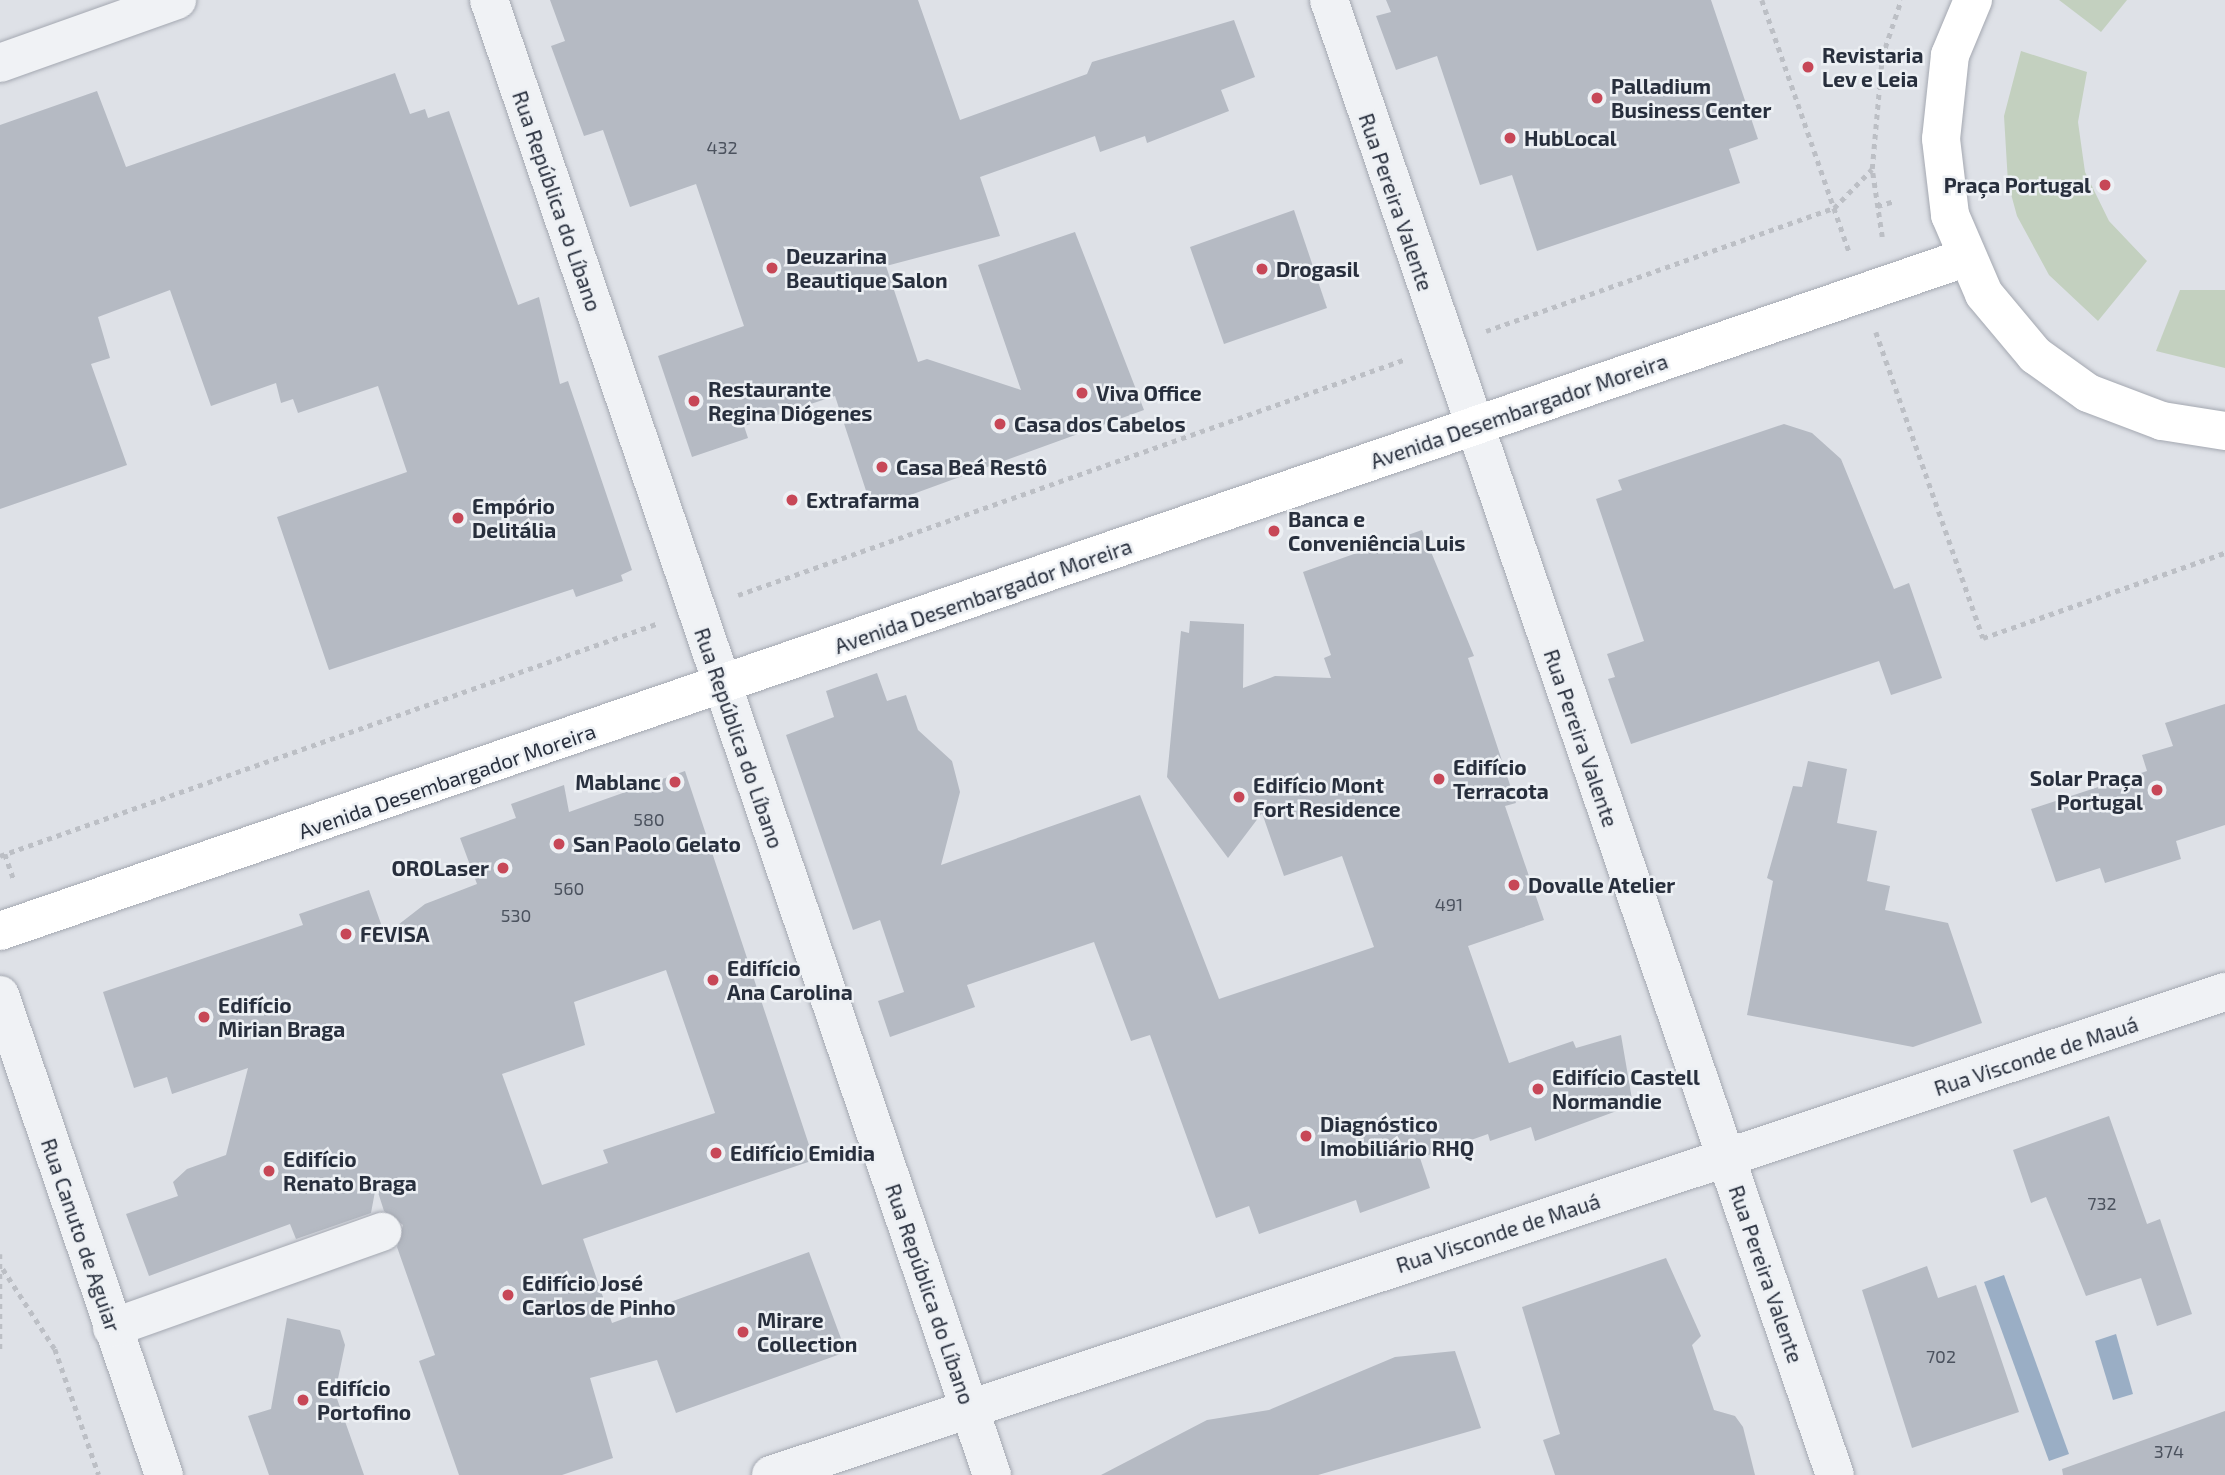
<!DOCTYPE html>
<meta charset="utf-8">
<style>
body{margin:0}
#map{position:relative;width:2225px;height:1475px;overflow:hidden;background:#dee1e7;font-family:"Exo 2",sans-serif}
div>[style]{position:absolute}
.green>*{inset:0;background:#c3d0bf}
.water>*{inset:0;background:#9aaec5}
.building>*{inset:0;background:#b5bac3}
.path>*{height:4.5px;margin-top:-2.25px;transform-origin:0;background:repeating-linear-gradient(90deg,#bcbfc5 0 5px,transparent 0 10px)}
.roads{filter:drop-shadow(0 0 2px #a4a8b1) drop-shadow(0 0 2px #a4a8b1)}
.minor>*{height:38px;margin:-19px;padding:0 19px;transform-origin:19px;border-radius:19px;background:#f0f2f5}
.major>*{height:38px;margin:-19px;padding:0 19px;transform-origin:19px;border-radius:19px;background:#fff}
.dots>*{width:19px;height:19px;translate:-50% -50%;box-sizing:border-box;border:4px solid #edf0f4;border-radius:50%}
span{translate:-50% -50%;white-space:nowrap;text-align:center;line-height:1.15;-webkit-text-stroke:5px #edf0f4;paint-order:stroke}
.number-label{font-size:18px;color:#4b525e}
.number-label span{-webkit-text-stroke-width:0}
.poi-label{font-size:21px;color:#282f3d;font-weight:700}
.left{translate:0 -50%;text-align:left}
.right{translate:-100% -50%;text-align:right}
.street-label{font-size:21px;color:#282f3d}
</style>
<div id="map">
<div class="green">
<div style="clip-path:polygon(2059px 0,2127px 0,2101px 32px)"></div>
<div style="clip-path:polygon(2021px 51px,2087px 72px,2078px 122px,2085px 172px,2109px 221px,2147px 261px,2098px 321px,2049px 275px,2017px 216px,2008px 183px,2004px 116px)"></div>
<div style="clip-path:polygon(2180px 290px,2225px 290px,2225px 368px,2156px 351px)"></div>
</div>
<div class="water">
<div style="clip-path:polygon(2004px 1275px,2069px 1454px,2049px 1461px,1984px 1282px)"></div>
<div style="clip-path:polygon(2116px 1334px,2133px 1394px,2113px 1400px,2095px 1341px)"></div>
</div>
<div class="building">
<div style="clip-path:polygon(550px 0,918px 0,960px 120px,1087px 74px,1092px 62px,1234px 20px,1255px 77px,1221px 90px,1229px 111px,1147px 143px,1145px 136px,1100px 152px,1095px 136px,980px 177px,1000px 236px,886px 266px,918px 362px,927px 359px,1021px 390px,978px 265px,1075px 232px,1144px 410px,872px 509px,835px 396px,744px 426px,748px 438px,692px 457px,658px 356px,744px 326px,696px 184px,630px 207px,603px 130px,584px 136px,551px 46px,565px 41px)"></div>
<div style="clip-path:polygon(1386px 0,1711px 0,1758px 139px,1729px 149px,1740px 183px,1537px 251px,1512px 175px,1480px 185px,1437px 56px,1396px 70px,1376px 16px,1391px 12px)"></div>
<div style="clip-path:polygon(395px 73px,410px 114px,425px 109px,428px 118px,449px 111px,518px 305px,539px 297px,560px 384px,568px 381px,632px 570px,621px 575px,623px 581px,576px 597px,573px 589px,329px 670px,277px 517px,407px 472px,378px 386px,298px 413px,293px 399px,281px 403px,276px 383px,211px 406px,170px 290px,98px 317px,110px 358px,91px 364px,127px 465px,0 509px,0 125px,97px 91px,126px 167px)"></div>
<div style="clip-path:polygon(1294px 210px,1327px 308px,1224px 344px,1190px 247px)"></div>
<div style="clip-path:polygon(1784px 424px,1812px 433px,1841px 459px,1894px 589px,1909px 583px,1942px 678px,1891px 695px,1879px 661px,1631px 744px,1608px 679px,1615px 677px,1607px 654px,1644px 641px,1596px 499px,1622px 490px,1618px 480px)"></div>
<div style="clip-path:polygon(1422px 530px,1474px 656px,1468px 658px,1516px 803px,1505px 806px,1544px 920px,1468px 946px,1509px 1063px,1573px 1041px,1576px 1048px,1621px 1035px,1633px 1105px,1535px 1141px,1531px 1127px,1490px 1141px,1488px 1134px,1420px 1158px,1430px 1188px,1360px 1213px,1356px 1200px,1259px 1234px,1249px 1206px,1216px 1218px,1150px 1035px,1131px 1041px,1094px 942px,967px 985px,975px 1007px,890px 1037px,878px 1001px,904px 992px,880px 920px,853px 930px,786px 735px,834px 717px,826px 691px,877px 673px,887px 701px,906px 695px,918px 730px,952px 761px,960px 792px,941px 865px,1140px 795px,1219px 999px,1374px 947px,1342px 856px,1284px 876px,1262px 813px,1228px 858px,1167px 777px,1181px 631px,1189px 633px,1190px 621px,1244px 624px,1243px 688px,1275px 676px,1331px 678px,1324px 658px,1331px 655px,1303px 572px)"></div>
<div style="clip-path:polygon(2225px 704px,2225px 825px,2176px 841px,2181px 859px,2105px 883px,2100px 868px,2056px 882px,2031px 809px,2147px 771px,2142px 755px,2173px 746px,2165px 723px)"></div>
<div style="clip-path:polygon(1808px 761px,1847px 769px,1837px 823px,1877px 831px,1867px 881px,1890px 886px,1885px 910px,1948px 923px,1982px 1023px,1913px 1047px,1747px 1015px,1773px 881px,1767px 878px,1793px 786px,1802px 787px)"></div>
<div style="clip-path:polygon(evenodd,685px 771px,814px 1160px,583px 1239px,612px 1323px,809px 1252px,846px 1352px,676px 1413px,657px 1360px,590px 1378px,613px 1458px,562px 1475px,459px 1475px,419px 1361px,435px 1355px,397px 1247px,403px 1225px,384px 1211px,376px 1186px,371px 1213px,296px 1239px,290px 1224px,149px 1276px,126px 1214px,178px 1196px,173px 1182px,187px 1169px,226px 1155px,248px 1068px,172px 1094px,167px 1077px,134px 1088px,103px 992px,303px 925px,299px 914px,369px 890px,385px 935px,425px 904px,477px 884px,460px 838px,516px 818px,511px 804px,564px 785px,569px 812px,685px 771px,666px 970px,715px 1113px,603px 1150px,608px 1163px,542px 1185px,502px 1074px,585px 1045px,574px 1002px,666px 970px)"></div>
<div style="clip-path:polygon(2109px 1116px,2147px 1224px,2160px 1219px,2192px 1314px,2157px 1326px,2141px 1278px,2086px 1296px,2046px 1197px,2031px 1203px,2013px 1150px)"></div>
<div style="clip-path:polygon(1666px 1258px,1701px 1336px,1692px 1345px,1714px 1410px,1735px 1416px,1743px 1427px,1755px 1475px,1555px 1475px,1543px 1440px,1560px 1434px,1522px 1307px)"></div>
<div style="clip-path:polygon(1927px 1266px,1938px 1298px,1976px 1285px,2019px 1412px,1912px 1448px,1862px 1290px)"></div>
<div style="clip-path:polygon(287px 1318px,340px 1330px,345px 1345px,335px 1393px,364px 1475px,269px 1475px,248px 1416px,271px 1409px)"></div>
<div style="clip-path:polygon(1455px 1351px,1481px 1428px,1318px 1475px,1101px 1475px,1207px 1420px,1269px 1410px,1395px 1357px)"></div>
<div style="clip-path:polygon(2225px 1411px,2225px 1475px,2063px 1475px,2062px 1469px)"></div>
</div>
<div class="path">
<div style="left:1762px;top:0;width:269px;rotate:70.9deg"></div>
<div style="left:1877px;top:206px;width:18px;rotate:-16deg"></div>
<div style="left:1882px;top:237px;width:69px;rotate:-98.4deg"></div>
<div style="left:1872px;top:169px;width:112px;rotate:-84.9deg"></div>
<div style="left:1882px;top:57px;width:60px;rotate:-71.6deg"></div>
<div style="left:1486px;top:331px;width:369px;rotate:-19.5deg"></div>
<div style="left:1834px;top:208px;width:54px;rotate:-45.7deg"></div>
<div style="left:1876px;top:332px;width:324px;rotate:70.7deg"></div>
<div style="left:1983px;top:638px;width:256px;rotate:-19.4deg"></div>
<div style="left:738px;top:595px;width:708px;rotate:-19.46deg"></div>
<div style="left:5px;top:854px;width:28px;rotate:71deg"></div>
<div style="left:0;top:856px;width:696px;rotate:-19.48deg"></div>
<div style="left:0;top:1254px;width:97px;rotate:90deg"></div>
<div style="left:3px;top:1269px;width:95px;rotate:57deg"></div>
<div style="left:55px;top:1349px;width:133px;rotate:70.8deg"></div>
</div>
<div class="roads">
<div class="minor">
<div style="left:489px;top:0;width:1558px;rotate:71.17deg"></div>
<div style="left:1329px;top:0;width:1559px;rotate:71.07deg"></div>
<div style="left:0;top:63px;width:188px;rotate:-19.6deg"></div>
<div style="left:0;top:995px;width:507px;rotate:71.14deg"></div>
<div style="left:112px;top:1328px;width:287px;rotate:-19.6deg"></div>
<div style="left:771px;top:1475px;width:1532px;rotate:-18.38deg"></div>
</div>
<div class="major">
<div style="left:1973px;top:0;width:60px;rotate:112.7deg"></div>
<div style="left:1950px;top:55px;width:84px;rotate:96.1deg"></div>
<div style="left:1941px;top:139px;width:77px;rotate:83.2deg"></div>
<div style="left:1950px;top:215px;width:86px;rotate:66.7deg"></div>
<div style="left:1984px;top:294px;width:80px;rotate:50.1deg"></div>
<div style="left:2035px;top:355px;width:65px;rotate:35.6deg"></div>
<div style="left:2088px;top:393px;width:79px;rotate:20.7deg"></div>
<div style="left:2162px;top:421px;width:64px;rotate:9deg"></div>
<div style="left:0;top:931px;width:2077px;rotate:-18.91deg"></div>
</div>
</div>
<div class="dots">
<div style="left:1808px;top:67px;background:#c74757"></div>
<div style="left:1597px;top:98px;background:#c74757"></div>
<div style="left:1510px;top:138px;background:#c74757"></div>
<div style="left:2105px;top:185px;background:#c74757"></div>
<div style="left:772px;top:268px;background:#c74757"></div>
<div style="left:1262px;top:269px;background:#c74757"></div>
<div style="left:1082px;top:393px;background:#c74757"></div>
<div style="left:694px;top:401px;background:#c74757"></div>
<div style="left:1000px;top:424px;background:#c74757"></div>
<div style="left:882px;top:467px;background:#c74757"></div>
<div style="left:792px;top:500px;background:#c74757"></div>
<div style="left:458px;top:518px;background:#c74757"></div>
<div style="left:1274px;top:531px;background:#c74757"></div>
<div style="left:1439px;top:779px;background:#c74757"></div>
<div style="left:675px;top:782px;background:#c74757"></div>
<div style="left:2157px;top:790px;background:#c74757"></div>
<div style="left:1239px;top:797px;background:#c74757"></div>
<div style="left:559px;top:844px;background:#c74757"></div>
<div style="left:503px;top:868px;background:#c74757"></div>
<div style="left:1514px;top:885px;background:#c74757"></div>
<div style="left:346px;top:934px;background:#c74757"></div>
<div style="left:713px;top:980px;background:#c74757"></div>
<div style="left:204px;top:1017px;background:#c74757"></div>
<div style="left:1538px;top:1089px;background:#c74757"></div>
<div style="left:1306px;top:1136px;background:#c74757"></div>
<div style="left:716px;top:1153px;background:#c74757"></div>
<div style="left:269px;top:1171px;background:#c74757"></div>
<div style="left:508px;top:1295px;background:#c74757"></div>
<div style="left:743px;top:1332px;background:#c74757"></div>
<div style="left:303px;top:1400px;background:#c74757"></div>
</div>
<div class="number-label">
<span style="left:722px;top:147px">432</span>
<span style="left:649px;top:819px">580</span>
<span style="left:569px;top:888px">560</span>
<span style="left:1449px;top:904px">491</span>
<span style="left:516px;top:915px">530</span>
<span style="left:2102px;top:1203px">732</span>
<span style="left:1941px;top:1356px">702</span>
<span style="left:2169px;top:1451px">374</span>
</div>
<div class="poi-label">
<span class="left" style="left:1822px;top:67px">Revistaria<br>Lev e Leia</span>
<span class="left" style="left:1611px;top:98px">Palladium<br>Business Center</span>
<span class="left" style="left:1524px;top:138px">HubLocal</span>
<span class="right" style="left:2091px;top:185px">Praça Portugal</span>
<span class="left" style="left:786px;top:268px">Deuzarina<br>Beautique Salon</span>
<span class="left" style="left:1276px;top:269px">Drogasil</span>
<span class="left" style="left:708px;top:401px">Restaurante<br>Regina Diógenes</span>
<span class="left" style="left:1096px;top:393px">Viva Office</span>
<span class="left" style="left:1014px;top:424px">Casa dos Cabelos</span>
<span class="left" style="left:896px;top:467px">Casa Beá Restô</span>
<span class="left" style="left:806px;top:500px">Extrafarma</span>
<span class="left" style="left:472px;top:518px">Empório<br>Delitália</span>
<span class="left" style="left:1288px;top:531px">Banca e<br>Conveniência Luis</span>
<span class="left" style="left:1453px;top:779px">Edifício<br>Terracota</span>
<span class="right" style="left:2143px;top:790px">Solar Praça<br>Portugal</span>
<span class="right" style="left:661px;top:782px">Mablanc</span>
<span class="left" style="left:1253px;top:797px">Edifício Mont<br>Fort Residence</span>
<span class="left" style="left:573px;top:844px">San Paolo Gelato</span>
<span class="right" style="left:489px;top:868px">OROLaser</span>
<span class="left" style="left:1528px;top:885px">Dovalle Atelier</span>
<span class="left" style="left:360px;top:934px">FEVISA</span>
<span class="left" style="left:727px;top:980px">Edifício<br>Ana Carolina</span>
<span class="left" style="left:218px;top:1017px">Edifício<br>Mirian Braga</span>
<span class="left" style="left:1552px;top:1089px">Edifício Castell<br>Normandie</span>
<span class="left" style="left:1320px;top:1136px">Diagnóstico<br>Imobiliário RHQ</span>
<span class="left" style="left:730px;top:1153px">Edifício Emidia</span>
<span class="left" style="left:283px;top:1171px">Edifício<br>Renato Braga</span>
<span class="left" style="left:522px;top:1295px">Edifício José<br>Carlos de Pinho</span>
<span class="left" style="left:757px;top:1332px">Mirare<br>Collection</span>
<span class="left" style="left:317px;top:1400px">Edifício<br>Portofino</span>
</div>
<div class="street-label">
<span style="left:557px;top:201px;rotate:71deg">Rua República do Líbano</span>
<span style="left:1396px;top:202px;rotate:71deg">Rua Pereira Valente</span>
<span style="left:1519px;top:411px;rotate:-19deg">Avenida Desembargador Moreira</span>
<span style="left:983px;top:596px;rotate:-19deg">Avenida Desembargador Moreira</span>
<span style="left:739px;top:738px;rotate:71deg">Rua República do Líbano</span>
<span style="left:1581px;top:738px;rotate:71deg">Rua Pereira Valente</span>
<span style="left:447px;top:781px;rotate:-19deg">Avenida Desembargador Moreira</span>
<span style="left:2036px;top:1056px;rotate:-18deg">Rua Visconde de Mauá</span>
<span style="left:1498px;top:1233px;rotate:-18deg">Rua Visconde de Mauá</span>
<span style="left:81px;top:1235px;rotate:71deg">Rua Canuto de Aguiar</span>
<span style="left:1766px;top:1274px;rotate:71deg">Rua Pereira Valente</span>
<span style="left:930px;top:1294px;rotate:71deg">Rua República do Líbano</span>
</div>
</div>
